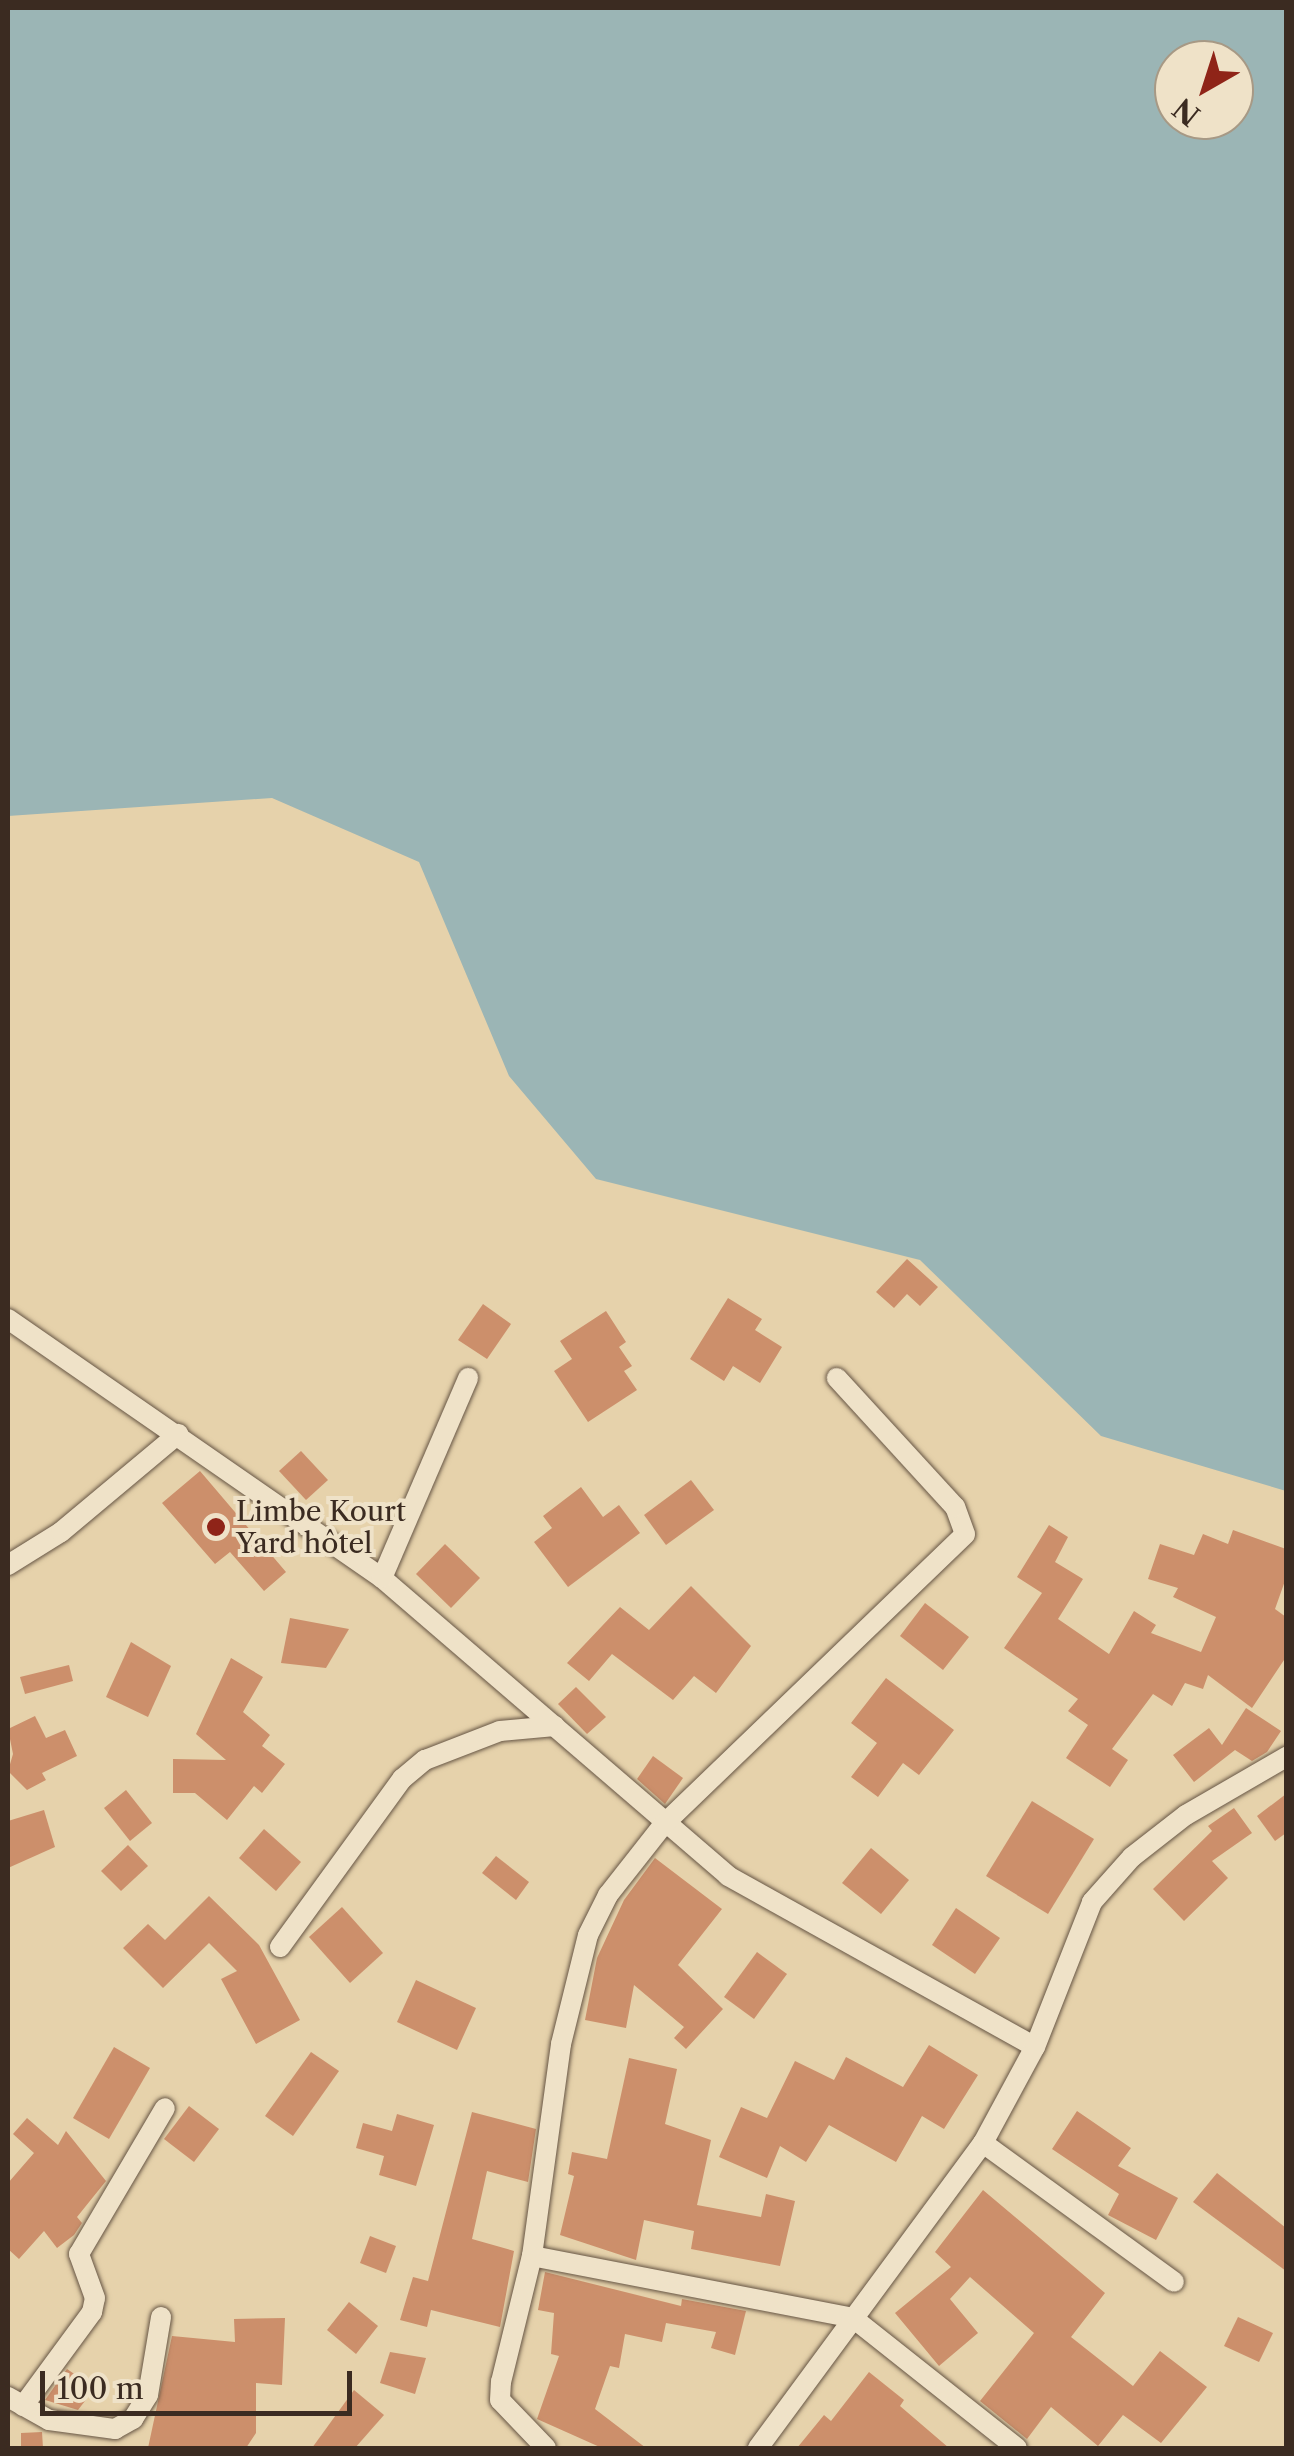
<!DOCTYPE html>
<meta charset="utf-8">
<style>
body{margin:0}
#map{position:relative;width:1294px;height:2456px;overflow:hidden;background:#e6d2ab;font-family:"Libre Caslon Text",serif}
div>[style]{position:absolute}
.water>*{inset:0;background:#9bb5b5}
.building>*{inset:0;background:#cc8f6b}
.roads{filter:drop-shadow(0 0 2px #654) drop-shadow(0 0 2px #654)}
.minor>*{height:20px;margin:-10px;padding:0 10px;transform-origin:10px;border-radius:10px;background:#efe2c8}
.dots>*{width:28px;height:28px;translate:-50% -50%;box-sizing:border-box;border:5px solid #efe2c8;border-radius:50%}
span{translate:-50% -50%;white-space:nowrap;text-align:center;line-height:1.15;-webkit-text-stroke:8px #efe2c8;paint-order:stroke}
.poi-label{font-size:28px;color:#3b2b21}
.left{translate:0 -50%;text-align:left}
.frame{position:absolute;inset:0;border:10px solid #3b2b21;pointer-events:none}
.north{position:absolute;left:1154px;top:40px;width:100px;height:100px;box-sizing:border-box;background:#efe2c8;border:2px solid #a79985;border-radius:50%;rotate:219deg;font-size:28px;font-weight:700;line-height:40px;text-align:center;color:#3b2b21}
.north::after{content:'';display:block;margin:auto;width:35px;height:45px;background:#8f2418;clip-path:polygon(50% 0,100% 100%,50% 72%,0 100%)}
.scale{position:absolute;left:40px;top:2371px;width:312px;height:45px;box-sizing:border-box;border:5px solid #3b2b21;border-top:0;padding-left:12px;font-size:30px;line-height:35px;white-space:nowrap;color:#3b2b21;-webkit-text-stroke:8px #efe2c8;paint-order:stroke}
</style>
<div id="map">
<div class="water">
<div style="clip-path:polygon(evenodd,8px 8px,1286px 8px,1286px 1491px,1101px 1436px,920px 1260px,596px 1179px,509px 1076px,419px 862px,272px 798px,8px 816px,8px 8px,1174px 60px,1234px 60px,1234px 120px,1174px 120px,1174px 60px)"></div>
</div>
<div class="building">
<div style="clip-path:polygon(907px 1259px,938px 1287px,920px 1306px,907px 1294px,894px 1308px,876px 1292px)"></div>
<div style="clip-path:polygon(728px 1298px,762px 1319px,755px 1330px,782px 1347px,760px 1383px,733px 1366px,724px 1381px,690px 1359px)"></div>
<div style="clip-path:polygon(483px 1304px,511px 1324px,487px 1359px,458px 1340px)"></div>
<div style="clip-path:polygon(606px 1311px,626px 1342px,619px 1347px,632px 1366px,624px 1371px,637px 1390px,588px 1422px,554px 1371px,572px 1359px,560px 1341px)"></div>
<div style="clip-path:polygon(301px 1451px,328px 1480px,306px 1500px,279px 1471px)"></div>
<div style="clip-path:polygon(200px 1471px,286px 1572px,264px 1591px,230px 1552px,215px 1564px,162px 1503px)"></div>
<div style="clip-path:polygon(691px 1480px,714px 1510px,666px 1545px,644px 1515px)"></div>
<div style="clip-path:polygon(581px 1487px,603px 1517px,619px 1505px,640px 1533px,568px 1587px,534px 1542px,552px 1528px,543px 1516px)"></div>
<div style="clip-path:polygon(1049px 1525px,1068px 1537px,1055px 1562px,1083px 1579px,1058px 1619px,1109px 1654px,1134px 1611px,1156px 1625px,1151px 1633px,1201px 1652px,1216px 1617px,1173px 1597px,1178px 1588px,1148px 1579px,1160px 1544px,1194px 1555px,1203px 1534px,1228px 1544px,1233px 1530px,1286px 1549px,1286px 1578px,1275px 1609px,1286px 1617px,1286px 1657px,1252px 1708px,1208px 1675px,1203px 1689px,1185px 1683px,1172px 1706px,1153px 1694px,1112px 1749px,1128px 1760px,1110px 1787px,1066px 1758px,1088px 1725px,1068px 1711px,1078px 1699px,1004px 1648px,1042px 1593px,1017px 1577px)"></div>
<div style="clip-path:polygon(445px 1544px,480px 1578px,451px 1608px,416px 1574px)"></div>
<div style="clip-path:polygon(691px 1586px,751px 1646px,716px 1693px,694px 1676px,673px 1700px,612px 1654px,589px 1681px,567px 1663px,620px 1607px,649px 1630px)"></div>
<div style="clip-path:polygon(925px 1603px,969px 1637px,943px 1670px,900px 1636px)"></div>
<div style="clip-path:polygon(290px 1618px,349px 1629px,326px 1668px,281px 1663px)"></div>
<div style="clip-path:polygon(131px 1642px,171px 1666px,148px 1717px,106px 1697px)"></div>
<div style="clip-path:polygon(231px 1658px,263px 1677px,243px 1712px,270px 1735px,262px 1746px,285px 1764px,262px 1793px,254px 1786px,227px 1820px,195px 1793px,173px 1793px,173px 1759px,226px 1760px,196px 1734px)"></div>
<div style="clip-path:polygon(69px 1665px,73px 1681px,25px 1694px,20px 1677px)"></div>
<div style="clip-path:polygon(886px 1678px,954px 1730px,919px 1775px,903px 1763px,878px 1797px,851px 1777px,877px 1743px,851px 1723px)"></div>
<div style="clip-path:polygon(576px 1687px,606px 1717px,587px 1734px,558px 1704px)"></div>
<div style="clip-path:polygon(1246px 1708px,1281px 1731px,1267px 1752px,1252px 1761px,1235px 1750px,1194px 1782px,1173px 1755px,1209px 1728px,1222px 1745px)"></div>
<div style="clip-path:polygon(35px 1716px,46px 1738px,65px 1730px,77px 1756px,42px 1773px,46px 1780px,27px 1790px,8px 1771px,13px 1754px,8px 1729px)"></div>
<div style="clip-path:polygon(653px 1756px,683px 1778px,665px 1804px,637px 1779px)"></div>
<div style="clip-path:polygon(126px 1790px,152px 1823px,130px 1841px,104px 1808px)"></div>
<div style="clip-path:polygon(1286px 1794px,1286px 1833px,1275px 1841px,1257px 1816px)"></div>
<div style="clip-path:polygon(1032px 1801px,1094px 1839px,1048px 1914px,986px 1876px)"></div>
<div style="clip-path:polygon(1234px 1808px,1252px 1833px,1212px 1861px,1228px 1878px,1184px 1921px,1153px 1889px,1212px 1831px,1208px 1826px)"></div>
<div style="clip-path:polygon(44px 1810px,55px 1847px,8px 1868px,8px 1821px)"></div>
<div style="clip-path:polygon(264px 1829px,301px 1862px,276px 1891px,239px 1858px)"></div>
<div style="clip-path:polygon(128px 1845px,148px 1866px,121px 1891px,101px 1871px)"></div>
<div style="clip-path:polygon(871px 1848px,909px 1880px,881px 1914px,842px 1883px)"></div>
<div style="clip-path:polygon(496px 1856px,529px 1882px,516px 1900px,482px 1873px)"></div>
<div style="clip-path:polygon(655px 1858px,722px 1909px,678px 1965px,723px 2009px,686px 2049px,674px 2038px,684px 2027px,634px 1985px,626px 2028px,585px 2020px,597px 1958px,624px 1900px)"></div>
<div style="clip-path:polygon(209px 1896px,259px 1945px,300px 2020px,256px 2044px,221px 1979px,237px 1971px,209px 1943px,163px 1988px,123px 1948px,148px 1924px,165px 1940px)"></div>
<div style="clip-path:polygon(342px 1907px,383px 1953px,350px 1983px,309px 1937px)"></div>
<div style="clip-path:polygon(956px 1908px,1000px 1938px,975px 1974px,932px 1945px)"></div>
<div style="clip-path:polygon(757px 1952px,787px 1974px,754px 2019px,724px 1997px)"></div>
<div style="clip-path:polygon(416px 1980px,476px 2008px,457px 2050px,397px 2022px)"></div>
<div style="clip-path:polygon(929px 2045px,978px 2075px,944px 2129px,922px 2116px,896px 2162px,829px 2125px,806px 2162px,780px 2146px,767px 2178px,719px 2157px,741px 2107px,767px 2118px,795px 2061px,834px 2080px,846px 2057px,903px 2087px)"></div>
<div style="clip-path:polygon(114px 2047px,150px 2068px,109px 2139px,73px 2118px)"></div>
<div style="clip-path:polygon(311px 2052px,339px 2071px,293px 2136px,265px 2116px)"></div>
<div style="clip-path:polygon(629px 2058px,677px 2069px,665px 2124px,711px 2140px,697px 2205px,761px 2217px,766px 2194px,795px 2201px,780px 2266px,691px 2249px,694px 2231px,644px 2220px,636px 2260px,560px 2235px,574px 2176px,568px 2174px,572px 2152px,607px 2159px)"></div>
<div style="clip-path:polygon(189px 2106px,219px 2129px,194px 2162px,164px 2139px)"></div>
<div style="clip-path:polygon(1077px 2111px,1131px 2148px,1118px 2166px,1178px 2198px,1156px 2240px,1108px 2215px,1119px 2194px,1052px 2149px)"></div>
<div style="clip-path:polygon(472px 2112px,536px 2129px,528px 2182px,487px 2171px,472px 2239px,514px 2251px,500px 2327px,431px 2310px,427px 2327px,400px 2320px,413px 2277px,428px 2281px)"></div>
<div style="clip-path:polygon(397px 2114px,434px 2125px,416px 2186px,379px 2175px,384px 2156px,356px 2148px,363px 2123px,392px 2131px)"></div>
<div style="clip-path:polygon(27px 2118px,58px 2145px,66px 2131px,106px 2181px,77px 2217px,82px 2223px,74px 2235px,57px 2248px,44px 2231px,19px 2259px,8px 2249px,8px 2183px,34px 2153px,13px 2134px)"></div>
<div style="clip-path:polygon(1217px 2173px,1286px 2228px,1286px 2271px,1193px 2202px)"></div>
<div style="clip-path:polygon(983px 2190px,1105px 2293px,1071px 2337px,1133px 2386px,1160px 2351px,1207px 2387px,1161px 2443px,1123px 2415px,1098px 2446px,1051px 2407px,1027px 2439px,980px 2401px,1034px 2333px,970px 2277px,950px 2299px,978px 2333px,939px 2366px,895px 2313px,951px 2267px,935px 2252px)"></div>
<div style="clip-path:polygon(370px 2236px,396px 2246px,386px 2273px,360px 2263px)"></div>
<div style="clip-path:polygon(545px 2272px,681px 2306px,682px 2299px,746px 2311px,735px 2355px,711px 2348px,716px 2332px,666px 2323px,662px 2342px,625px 2334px,619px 2368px,610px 2366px,595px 2409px,646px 2448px,602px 2448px,537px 2419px,559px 2356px,551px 2354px,554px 2313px,538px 2310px)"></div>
<div style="clip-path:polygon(349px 2302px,378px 2326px,356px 2354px,327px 2330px)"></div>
<div style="clip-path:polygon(1238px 2317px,1273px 2333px,1259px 2362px,1224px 2346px)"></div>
<div style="clip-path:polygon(285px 2318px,282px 2385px,256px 2383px,256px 2433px,246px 2448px,148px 2448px,172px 2336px,235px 2342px,234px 2319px)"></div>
<div style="clip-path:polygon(390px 2352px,426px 2358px,415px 2394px,380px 2383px)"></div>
<div style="clip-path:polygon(67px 2369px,95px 2388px,78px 2410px,45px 2400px)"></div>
<div style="clip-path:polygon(869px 2372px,904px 2400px,900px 2406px,949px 2448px,797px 2448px,824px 2415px,831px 2421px)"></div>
<div style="clip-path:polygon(354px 2390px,384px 2415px,355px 2448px,312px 2448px)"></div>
<div style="clip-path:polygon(42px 2432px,43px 2448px,21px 2448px,21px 2433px)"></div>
</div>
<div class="roads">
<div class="minor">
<div style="left:8px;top:1319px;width:455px;rotate:34.7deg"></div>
<div style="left:382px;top:1578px;width:457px;rotate:40.7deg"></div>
<div style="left:728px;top:1876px;width:351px;rotate:29.1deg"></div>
<div style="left:8px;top:1565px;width:62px;rotate:-31.9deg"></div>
<div style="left:61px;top:1532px;width:153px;rotate:-39.9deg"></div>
<div style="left:382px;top:1578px;width:218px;rotate:-66.7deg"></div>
<div style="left:280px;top:1947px;width:208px;rotate:-54deg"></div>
<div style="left:402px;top:1779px;width:30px;rotate:-40deg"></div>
<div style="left:425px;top:1760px;width:80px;rotate:-21.1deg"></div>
<div style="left:500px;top:1731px;width:55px;rotate:-5.2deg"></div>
<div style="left:983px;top:2143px;width:236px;rotate:36deg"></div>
<div style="left:532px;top:2256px;width:327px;rotate:10.9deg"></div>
<div style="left:853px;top:2318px;width:209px;rotate:38.4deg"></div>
<div style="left:8px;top:2397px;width:47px;rotate:29.3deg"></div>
<div style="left:49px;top:2420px;width:67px;rotate:7.8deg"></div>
<div style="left:115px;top:2429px;width:21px;rotate:-29deg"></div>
<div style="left:133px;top:2419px;width:28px;rotate:-58deg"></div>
<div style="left:148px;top:2395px;width:79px;rotate:-80.5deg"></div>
<div style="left:23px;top:2406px;width:117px;rotate:-53.7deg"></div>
<div style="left:92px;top:2312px;width:14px;rotate:-78deg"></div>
<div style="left:95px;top:2298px;width:47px;rotate:-110deg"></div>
<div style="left:79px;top:2254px;width:169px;rotate:-59.5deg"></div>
<div style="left:546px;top:2448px;width:66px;rotate:-133.8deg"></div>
<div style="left:500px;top:2400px;width:18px;rotate:-87deg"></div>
<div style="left:501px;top:2382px;width:130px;rotate:-76.2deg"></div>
<div style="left:532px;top:2256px;width:214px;rotate:-82.2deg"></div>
<div style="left:561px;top:2044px;width:112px;rotate:-76.1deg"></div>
<div style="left:588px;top:1935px;width:45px;rotate:-63.4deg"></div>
<div style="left:608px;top:1895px;width:89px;rotate:-51.8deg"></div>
<div style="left:663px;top:1825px;width:419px;rotate:-43.9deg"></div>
<div style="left:965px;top:1534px;width:29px;rotate:-110deg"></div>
<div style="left:955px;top:1507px;width:175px;rotate:-132.5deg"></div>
<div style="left:758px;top:2448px;width:379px;rotate:-53.6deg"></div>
<div style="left:983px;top:2143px;width:109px;rotate:-61.6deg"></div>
<div style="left:1035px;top:2047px;width:156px;rotate:-68.5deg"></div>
<div style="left:1092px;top:1902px;width:60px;rotate:-48.4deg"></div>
<div style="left:1132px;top:1857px;width:68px;rotate:-37.9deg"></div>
<div style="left:1186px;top:1815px;width:116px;rotate:-30.1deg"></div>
</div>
</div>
<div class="dots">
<div style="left:216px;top:1527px;background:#8f2418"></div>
</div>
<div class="poi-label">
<span class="left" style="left:236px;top:1527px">Limbe Kourt<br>Yard hôtel</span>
</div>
<div class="frame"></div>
<div class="north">N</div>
<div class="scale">100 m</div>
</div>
